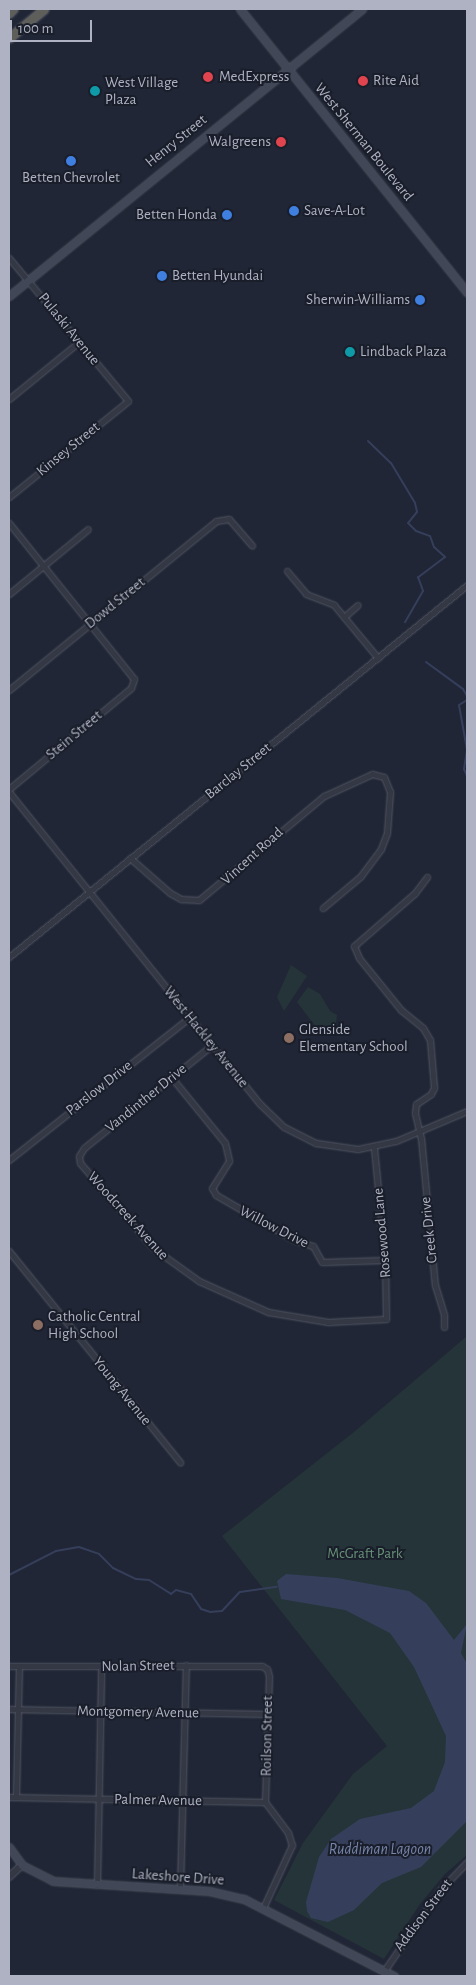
<!DOCTYPE html>
<style>
body{margin:0}
#map{position:relative;width:476px;height:1985px;overflow:hidden;background:#202635;font-family:"Alegreya Sans",sans-serif}
div>[style]{position:absolute}
.green>*{inset:0;background:#253439}
.water>*{inset:0;background:#353f5b}
.stream>*{height:2px;margin:-1px;padding:0 1px;transform-origin:1px;border-radius:1px;background:#353f5b}
.roads{filter:drop-shadow(0 0 1px #515563) drop-shadow(0 0 1px #515563)}
.minor>*{height:5px;margin:-2.5px;padding:0 2.5px;transform-origin:2.5px;border-radius:2.5px;background:#343845}
.tertiary>*{height:6px;margin:-3px;padding:0 3px;transform-origin:3px;border-radius:3px;background:#343845}
.secondary>*{height:7px;margin:-3.5px;padding:0 3.5px;transform-origin:3.5px;border-radius:3.5px;background:#424758}
.trunk>*{height:9px;margin:-4.5px;padding:0 4.5px;transform-origin:4.5px;border-radius:4.5px;background:#5e5e5b}
.dots>*{width:14px;height:14px;translate:-50% -50%;box-sizing:border-box;border:2px solid #191e2a;border-radius:50%}
span{translate:-50% -50%;white-space:nowrap;text-align:center;line-height:1.15;-webkit-text-stroke:4px #191e2a;paint-order:stroke}
.poi-label{font-size:15px;color:#aeb2c2}
.left{translate:0 -50%;text-align:left}
.right{translate:-100% -50%;text-align:right}
.street-label{font-size:15px;color:#aeb2c2}
.park-label{font-size:15px;color:#679177}
.water-label{font-size:16px;color:#7785aa;font-style:italic}
.frame{position:absolute;inset:0;border:10px solid #aeb2c2;pointer-events:none}
.scale{position:absolute;left:10px;top:20px;width:82px;height:22px;box-sizing:border-box;border:2px solid #aeb2c2;border-top:0;padding-left:6px;font-size:15px;line-height:18px;white-space:nowrap;color:#aeb2c2;-webkit-text-stroke:4px #191e2a;paint-order:stroke}
</style>
<div id="map">
<div class="green">
<div style="clip-path:polygon(291px 965px,307px 976px,284px 1011px,277px 997px)"></div>
<div style="clip-path:polygon(308px 987px,320px 994px,330px 1011px,337px 1015px,336px 1023px,321px 1034px,297px 1002px)"></div>
<div style="clip-path:polygon(467px 1336px,467px 1855px,445px 1874px,420px 1904px,384px 1959px,274px 1900px,303px 1843px,353px 1774px,387px 1746px,222px 1536px,354px 1432px)"></div>
</div>
<div class="water">
<div style="clip-path:polygon(286px 1574px,337px 1578px,409px 1591px,426px 1603px,454px 1640px,467px 1624px,461px 1653px,467px 1664px,467px 1821px,421px 1867px,382px 1883px,354px 1910px,328px 1922px,311px 1918px,307px 1911px,306px 1902px,319px 1857px,331px 1839px,360px 1819px,411px 1808px,434px 1791px,445px 1762px,446px 1736px,414px 1667px,390px 1633px,345px 1610px,281px 1599px,277px 1581px)"></div>
</div>
<div class="stream">
<div style="left:368px;top:441px;width:32px;rotate:44deg"></div>
<div style="left:391px;top:463px;width:47px;rotate:59deg"></div>
<div style="left:415px;top:503px;width:9px;rotate:77deg"></div>
<div style="left:417px;top:512px;width:14px;rotate:129deg"></div>
<div style="left:408px;top:523px;width:11px;rotate:45deg"></div>
<div style="left:416px;top:531px;width:15px;rotate:20deg"></div>
<div style="left:430px;top:536px;width:12px;rotate:70deg"></div>
<div style="left:434px;top:547px;width:15px;rotate:42deg"></div>
<div style="left:445px;top:557px;width:34px;rotate:143deg"></div>
<div style="left:418px;top:577px;width:15px;rotate:70deg"></div>
<div style="left:423px;top:591px;width:36px;rotate:120deg"></div>
<div style="left:426px;top:662px;width:46px;rotate:36.1deg"></div>
<div style="left:463px;top:689px;width:8px;rotate:60deg"></div>
<div style="left:467px;top:700px;width:9px;rotate:148deg"></div>
<div style="left:459px;top:705px;width:46px;rotate:79.9deg"></div>
<div style="left:467px;top:750px;width:19px;rotate:99deg"></div>
<div style="left:464px;top:769px;width:8px;rotate:67deg"></div>
<div style="left:9px;top:1575px;width:53px;rotate:-27.1deg"></div>
<div style="left:56px;top:1551px;width:23px;rotate:-10deg"></div>
<div style="left:79px;top:1547px;width:21px;rotate:19deg"></div>
<div style="left:99px;top:1554px;width:20px;rotate:45deg"></div>
<div style="left:113px;top:1568px;width:25px;rotate:26deg"></div>
<div style="left:136px;top:1579px;width:13px;rotate:4deg"></div>
<div style="left:149px;top:1580px;width:26px;rotate:32deg"></div>
<div style="left:171px;top:1594px;width:6px;rotate:-39deg"></div>
<div style="left:176px;top:1590px;width:16px;rotate:15deg"></div>
<div style="left:191px;top:1594px;width:18px;rotate:56deg"></div>
<div style="left:201px;top:1609px;width:9px;rotate:18deg"></div>
<div style="left:210px;top:1612px;width:12px;rotate:-5deg"></div>
<div style="left:222px;top:1611px;width:26px;rotate:-47deg"></div>
<div style="left:240px;top:1592px;width:37px;rotate:-8deg"></div>
</div>
<div class="roads">
<div class="minor">
<div style="left:9px;top:258px;width:186px;rotate:50.2deg"></div>
<div style="left:128px;top:401px;width:153px;rotate:141.1deg"></div>
<div style="left:9px;top:399px;width:90px;rotate:-39.2deg"></div>
<div style="left:9px;top:523px;width:200px;rotate:51.3deg"></div>
<div style="left:134px;top:679px;width:9px;rotate:108deg"></div>
<div style="left:131px;top:688px;width:158px;rotate:140.4deg"></div>
<div style="left:287px;top:571px;width:30px;rotate:50deg"></div>
<div style="left:306px;top:594px;width:30px;rotate:21deg"></div>
<div style="left:334px;top:605px;width:69px;rotate:50.3deg"></div>
<div style="left:9px;top:594px;width:102px;rotate:-39.4deg"></div>
<div style="left:344px;top:617px;width:18px;rotate:-41deg"></div>
<div style="left:9px;top:690px;width:267px;rotate:-39.2deg"></div>
<div style="left:216px;top:521px;width:13px;rotate:-9deg"></div>
<div style="left:229px;top:519px;width:35px;rotate:49deg"></div>
<div style="left:9px;top:792px;width:400px;rotate:51.2deg"></div>
<div style="left:260px;top:1104px;width:33px;rotate:44deg"></div>
<div style="left:284px;top:1127px;width:36px;rotate:27deg"></div>
<div style="left:316px;top:1143px;width:42px;rotate:8.1deg"></div>
<div style="left:358px;top:1149px;width:39px;rotate:-12deg"></div>
<div style="left:396px;top:1141px;width:77px;rotate:-22.9deg"></div>
<div style="left:130px;top:858px;width:53px;rotate:41.2deg"></div>
<div style="left:170px;top:893px;width:13px;rotate:29deg"></div>
<div style="left:181px;top:899px;width:18px;rotate:3deg"></div>
<div style="left:199px;top:900px;width:163px;rotate:-39.8deg"></div>
<div style="left:324px;top:796px;width:53px;rotate:-24.6deg"></div>
<div style="left:372px;top:774px;width:12px;rotate:14deg"></div>
<div style="left:384px;top:777px;width:16px;rotate:68deg"></div>
<div style="left:390px;top:792px;width:41px;rotate:94.2deg"></div>
<div style="left:387px;top:833px;width:17px;rotate:111deg"></div>
<div style="left:381px;top:849px;width:34px;rotate:127deg"></div>
<div style="left:361px;top:876px;width:50px;rotate:139.9deg"></div>
<div style="left:427px;top:877px;width:20px;rotate:127deg"></div>
<div style="left:415px;top:893px;width:81px;rotate:139deg"></div>
<div style="left:354px;top:946px;width:13px;rotate:67deg"></div>
<div style="left:359px;top:958px;width:67px;rotate:51.1deg"></div>
<div style="left:401px;top:1010px;width:28px;rotate:39deg"></div>
<div style="left:423px;top:1028px;width:14px;rotate:60deg"></div>
<div style="left:430px;top:1040px;width:48px;rotate:85.2deg"></div>
<div style="left:434px;top:1088px;width:7px;rotate:117deg"></div>
<div style="left:431px;top:1094px;width:18px;rotate:146deg"></div>
<div style="left:416px;top:1104px;width:9px;rotate:96deg"></div>
<div style="left:415px;top:1113px;width:26px;rotate:77deg"></div>
<div style="left:421px;top:1138px;width:148px;rotate:84.6deg"></div>
<div style="left:435px;top:1285px;width:31px;rotate:73deg"></div>
<div style="left:444px;top:1315px;width:12px;rotate:90deg"></div>
<div style="left:9px;top:957px;width:590px;rotate:-39.08deg"></div>
<div style="left:212px;top:1045px;width:164px;rotate:141.2deg"></div>
<div style="left:84px;top:1148px;width:9px;rotate:122deg"></div>
<div style="left:79px;top:1156px;width:7px;rotate:82deg"></div>
<div style="left:80px;top:1163px;width:112px;rotate:49.3deg"></div>
<div style="left:153px;top:1248px;width:57px;rotate:35.7deg"></div>
<div style="left:199px;top:1281px;width:76px;rotate:24.2deg"></div>
<div style="left:268px;top:1312px;width:61px;rotate:9.5deg"></div>
<div style="left:328px;top:1322px;width:58px;rotate:-3deg"></div>
<div style="left:386px;top:1319px;width:59px;rotate:-91deg"></div>
<div style="left:385px;top:1260px;width:114px;rotate:-95.6deg"></div>
<div style="left:172px;top:1078px;width:84px;rotate:50.8deg"></div>
<div style="left:225px;top:1143px;width:18px;rotate:77deg"></div>
<div style="left:229px;top:1161px;width:32px;rotate:122deg"></div>
<div style="left:212px;top:1188px;width:8px;rotate:60deg"></div>
<div style="left:216px;top:1195px;width:90px;rotate:30deg"></div>
<div style="left:294px;top:1240px;width:20px;rotate:18deg"></div>
<div style="left:313px;top:1246px;width:18px;rotate:61deg"></div>
<div style="left:322px;top:1262px;width:63px;rotate:-1.8deg"></div>
<div style="left:9px;top:1160px;width:231px;rotate:-38.3deg"></div>
<div style="left:9px;top:1251px;width:272px;rotate:51deg"></div>
<div style="left:9px;top:1666px;width:253px"></div>
<div style="left:262px;top:1666px;width:6px;rotate:31deg"></div>
<div style="left:267px;top:1669px;width:7px;rotate:74deg"></div>
<div style="left:269px;top:1676px;width:126px;rotate:91.8deg"></div>
<div style="left:9px;top:1709px;width:258px;rotate:1.1deg"></div>
<div style="left:9px;top:1797px;width:256px;rotate:1.1deg"></div>
<div style="left:265px;top:1802px;width:39px;rotate:53deg"></div>
<div style="left:288px;top:1833px;width:13px;rotate:72deg"></div>
<div style="left:292px;top:1845px;width:69px;rotate:114.7deg"></div>
<div style="left:16px;top:1797px;width:131px;rotate:-88.7deg"></div>
<div style="left:97px;top:1885px;width:218px;rotate:-88.9deg"></div>
<div style="left:180px;top:1889px;width:224px;rotate:-88.5deg"></div>
<div style="left:384px;top:1971px;width:98px;rotate:-55.3deg"></div>
<div style="left:440px;top:1890px;width:39px;rotate:-46deg"></div>
</div>
<div class="tertiary">
<div style="left:9px;top:1877px;width:18px;rotate:-43deg"></div>
</div>
<div class="secondary">
<div style="left:240px;top:9px;width:363px;rotate:51.3deg"></div>
<div style="left:9px;top:296px;width:455px;rotate:-39.1deg"></div>
<div style="left:9px;top:1847px;width:22px;rotate:54deg"></div>
<div style="left:22px;top:1865px;width:35px;rotate:27deg"></div>
<div style="left:53px;top:1881px;width:156px;rotate:3.7deg"></div>
<div style="left:209px;top:1891px;width:36px;rotate:13deg"></div>
<div style="left:244px;top:1899px;width:169px;rotate:27.2deg"></div>
</div>
<div class="trunk">
<div style="left:9px;top:13px;width:6px;rotate:-45deg"></div>
<div style="left:9px;top:38px;width:45px;rotate:-39.6deg"></div>
</div>
</div>
<div class="dots">
<div style="left:208px;top:77px;background:#e0444e"></div>
<div style="left:363px;top:81px;background:#e0444e"></div>
<div style="left:95px;top:91px;background:#0f9aa8"></div>
<div style="left:281px;top:142px;background:#e0444e"></div>
<div style="left:71px;top:161px;background:#3f7fe0"></div>
<div style="left:294px;top:211px;background:#3f7fe0"></div>
<div style="left:227px;top:215px;background:#3f7fe0"></div>
<div style="left:162px;top:276px;background:#3f7fe0"></div>
<div style="left:420px;top:300px;background:#3f7fe0"></div>
<div style="left:350px;top:352px;background:#0f9aa8"></div>
<div style="left:289px;top:1038px;background:#8d6e63"></div>
<div style="left:38px;top:1325px;background:#8d6e63"></div>
</div>
<div class="poi-label">
<span class="left" style="left:219px;top:77px">MedExpress</span>
<span class="left" style="left:373px;top:81px">Rite Aid</span>
<span class="left" style="left:105px;top:91px">West Village<br>Plaza</span>
<span class="right" style="left:271px;top:142px">Walgreens</span>
<span style="left:71px;top:178px">Betten Chevrolet</span>
<span class="left" style="left:304px;top:211px">Save-A-Lot</span>
<span class="right" style="left:217px;top:215px">Betten Honda</span>
<span class="left" style="left:172px;top:276px">Betten Hyundai</span>
<span class="right" style="left:410px;top:300px">Sherwin-Williams</span>
<span class="left" style="left:360px;top:352px">Lindback Plaza</span>
<span class="left" style="left:299px;top:1038px">Glenside<br>Elementary School</span>
<span class="left" style="left:48px;top:1325px">Catholic Central<br>High School</span>
</div>
<div class="street-label">
<span style="left:176px;top:141px;rotate:-39deg">Henry Street</span>
<span style="left:364px;top:142px;rotate:51deg">West Sherman Boulevard</span>
<span style="left:69px;top:329px;rotate:51deg">Pulaski Avenue</span>
<span style="left:68px;top:449px;rotate:-39deg">Kinsey Street</span>
<span style="left:115px;top:603px;rotate:-39deg">Dowd Street</span>
<span style="left:74px;top:735px;rotate:-40deg">Stein Street</span>
<span style="left:238px;top:771px;rotate:-39deg">Barclay Street</span>
<span style="left:252px;top:856px;rotate:-42deg">Vincent Road</span>
<span style="left:206px;top:1037px;rotate:51deg">West Hackley Avenue</span>
<span style="left:99px;top:1088px;rotate:-38deg">Parslow Drive</span>
<span style="left:146px;top:1098px;rotate:-39deg">Vandinther Drive</span>
<span style="left:128px;top:1216px;rotate:48deg">Woodcreek Avenue</span>
<span style="left:274px;top:1227px;rotate:27deg">Willow Drive</span>
<span style="left:429px;top:1230px;rotate:-96deg">Creek Drive</span>
<span style="left:382px;top:1233px;rotate:-95deg">Rosewood Lane</span>
<span style="left:122px;top:1391px;rotate:51deg">Young Avenue</span>
<span style="left:138px;top:1666px;rotate:-1deg">Nolan Street</span>
<span style="left:138px;top:1712px;rotate:1deg">Montgomery Avenue</span>
<span style="left:267px;top:1736px;rotate:-89deg">Roilson Street</span>
<span style="left:158px;top:1800px;rotate:1deg">Palmer Avenue</span>
<span style="left:178px;top:1877px;rotate:4deg">Lakeshore Drive</span>
<span style="left:423px;top:1915px;rotate:-53deg">Addison Street</span>
</div>
<div class="park-label">
<span style="left:365px;top:1554px">McGraft Park</span>
</div>
<div class="water-label">
<span style="left:380px;top:1849px">Ruddiman Lagoon</span>
</div>
<div class="frame"></div>
<div class="scale">100 m</div>
</div>
